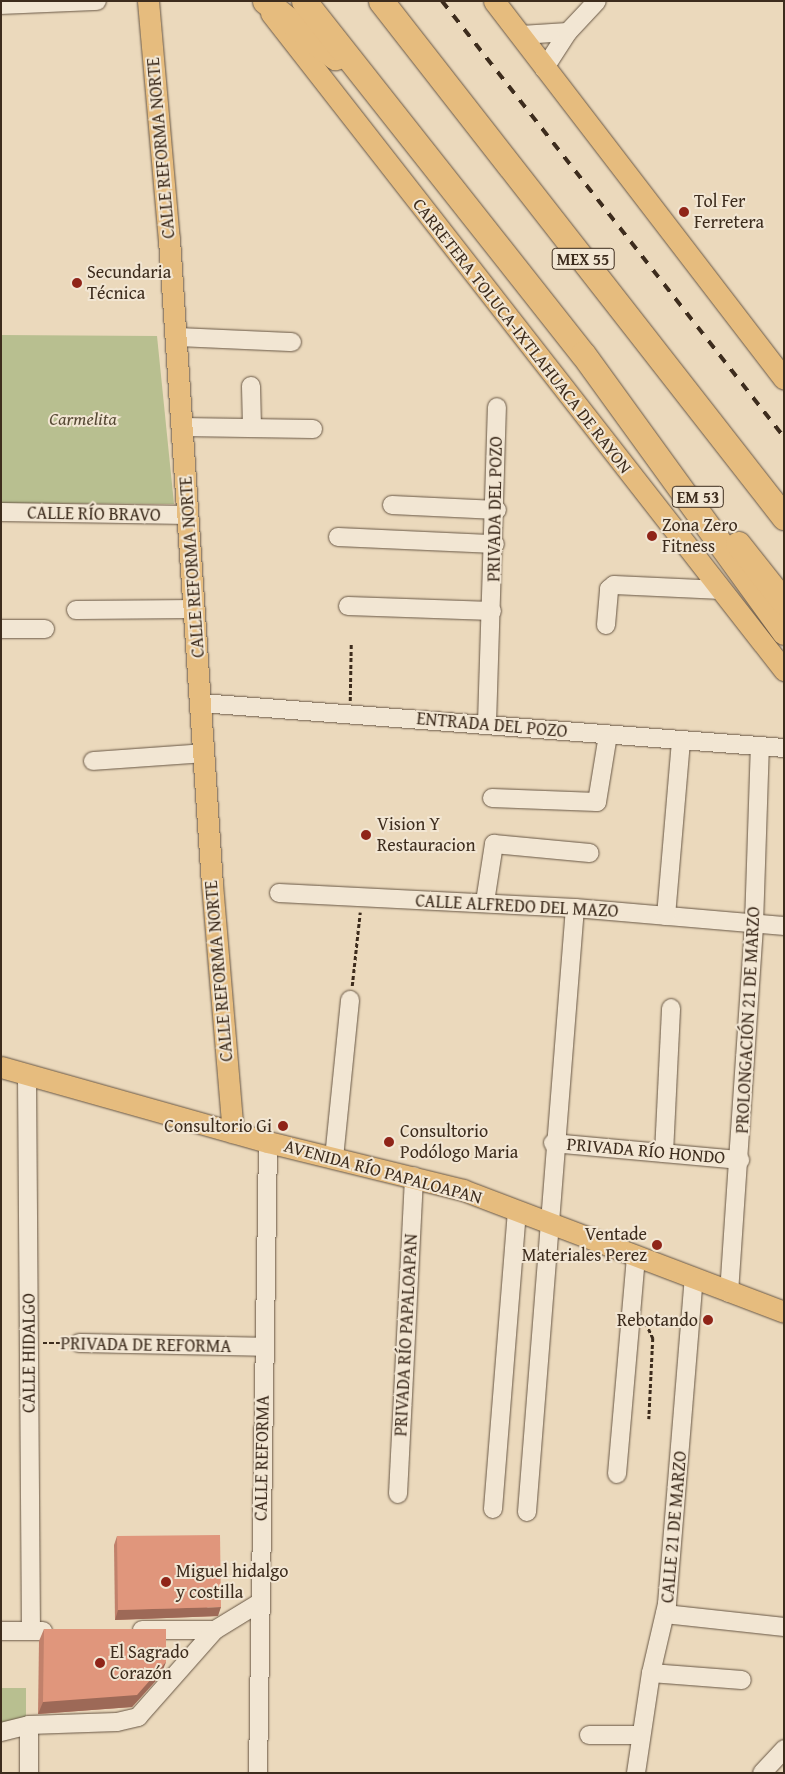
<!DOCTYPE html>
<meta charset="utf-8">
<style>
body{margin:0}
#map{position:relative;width:785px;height:1774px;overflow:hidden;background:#ebd9bc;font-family:"Gentium Book Plus",serif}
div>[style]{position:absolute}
.green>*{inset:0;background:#b8bf90}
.path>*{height:2.5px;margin-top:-1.25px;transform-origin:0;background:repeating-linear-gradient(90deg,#3d2c1d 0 4px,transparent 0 6.5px)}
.roads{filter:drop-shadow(0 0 1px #685745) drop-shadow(0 0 1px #685745)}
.minor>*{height:18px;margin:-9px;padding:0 9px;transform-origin:9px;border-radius:9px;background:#f2e6d3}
.major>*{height:21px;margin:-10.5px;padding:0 10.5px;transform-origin:10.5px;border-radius:10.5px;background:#e6bc7e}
.highway>*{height:25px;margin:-12.5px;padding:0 12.5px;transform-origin:12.5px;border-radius:12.5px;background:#e6bc7e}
.rail>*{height:4px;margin-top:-2px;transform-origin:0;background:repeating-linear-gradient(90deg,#3d2c1d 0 9px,transparent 0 18px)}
.wall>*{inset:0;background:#c1816b}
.shaded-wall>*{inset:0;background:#9d6957}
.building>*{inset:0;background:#e0967c}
.dots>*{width:14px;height:14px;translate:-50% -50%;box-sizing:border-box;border:2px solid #f2e6d3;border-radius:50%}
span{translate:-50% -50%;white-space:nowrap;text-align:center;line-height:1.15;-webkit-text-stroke:4px #f2e6d3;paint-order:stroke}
.shield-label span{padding:1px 4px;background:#f2e6d3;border:1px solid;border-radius:4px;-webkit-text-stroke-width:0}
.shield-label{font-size:16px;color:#3d2c1d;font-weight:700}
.street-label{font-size:18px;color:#3d2c1d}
.poi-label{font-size:18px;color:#3d2c1d}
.left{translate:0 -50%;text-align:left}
.right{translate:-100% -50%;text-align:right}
.park-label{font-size:18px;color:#564934;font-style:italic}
.frame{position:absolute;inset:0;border:2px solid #3d2c1d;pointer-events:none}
</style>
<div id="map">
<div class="green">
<div style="clip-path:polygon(1px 335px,157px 336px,174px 504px,1px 503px)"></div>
<div style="clip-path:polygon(1px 1688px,26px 1688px,26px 1723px,1px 1730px)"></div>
</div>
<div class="path">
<div style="left:350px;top:701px;width:57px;rotate:-89deg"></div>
<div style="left:352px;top:986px;width:74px;rotate:-83.8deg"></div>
<div style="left:646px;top:1323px;width:17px;rotate:65deg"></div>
<div style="left:653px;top:1338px;width:81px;rotate:92.8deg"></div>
<div style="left:43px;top:1343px;width:22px"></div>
</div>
<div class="roads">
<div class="minor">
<div style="left:1px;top:5px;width:96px;rotate:-2.4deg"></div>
<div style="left:521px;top:35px;width:47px;rotate:-3.7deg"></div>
<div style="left:544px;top:69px;width:44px;rotate:-57deg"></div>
<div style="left:568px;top:32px;width:42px;rotate:-46.9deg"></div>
<div style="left:176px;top:337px;width:116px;rotate:2.5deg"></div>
<div style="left:251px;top:386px;width:41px;rotate:88.6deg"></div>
<div style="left:182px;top:427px;width:131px;rotate:0.9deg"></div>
<div style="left:392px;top:505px;width:105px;rotate:2.7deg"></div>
<div style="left:1px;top:512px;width:187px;rotate:0.9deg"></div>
<div style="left:338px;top:537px;width:157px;rotate:2.6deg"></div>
<div style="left:348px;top:606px;width:144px;rotate:2deg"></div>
<div style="left:76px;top:610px;width:119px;rotate:-0.5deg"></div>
<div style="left:606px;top:625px;width:36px;rotate:-85deg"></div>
<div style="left:609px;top:589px;width:6px;rotate:-39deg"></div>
<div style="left:614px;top:585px;width:108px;rotate:2.7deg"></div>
<div style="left:1px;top:629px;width:44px"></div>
<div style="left:201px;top:703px;width:585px;rotate:4.41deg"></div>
<div style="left:487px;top:723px;width:316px;rotate:-88.2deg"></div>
<div style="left:93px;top:761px;width:111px;rotate:-4.1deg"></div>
<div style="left:492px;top:798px;width:105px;rotate:2.2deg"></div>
<div style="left:597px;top:802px;width:68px;rotate:-80.7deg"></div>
<div style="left:279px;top:893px;width:296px;rotate:2.9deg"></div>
<div style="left:575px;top:908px;width:210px;rotate:4.9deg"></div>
<div style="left:485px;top:902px;width:59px;rotate:-81.2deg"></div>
<div style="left:494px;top:844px;width:96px;rotate:5.4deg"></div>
<div style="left:666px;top:916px;width:176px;rotate:-85.1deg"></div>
<div style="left:27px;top:1076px;width:555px;rotate:89.59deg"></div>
<div style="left:553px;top:1143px;width:188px;rotate:5.2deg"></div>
<div style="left:664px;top:1153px;width:145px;rotate:-87.2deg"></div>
<div style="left:334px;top:1158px;width:159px;rotate:-84.2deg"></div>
<div style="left:729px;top:1293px;width:370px;rotate:-86.1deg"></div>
<div style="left:754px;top:924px;width:177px;rotate:-88.1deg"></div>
<div style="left:79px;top:1343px;width:185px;rotate:1.2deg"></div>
<div style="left:617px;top:1474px;width:217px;rotate:-85deg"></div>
<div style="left:398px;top:1494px;width:318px;rotate:-87.1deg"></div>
<div style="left:493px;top:1509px;width:300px;rotate:-85.4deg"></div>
<div style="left:527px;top:1512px;width:606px;rotate:-85.46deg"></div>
<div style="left:665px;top:1614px;width:120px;rotate:6.2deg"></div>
<div style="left:142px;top:1630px;width:73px"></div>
<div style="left:1px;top:1631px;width:42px"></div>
<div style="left:651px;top:1673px;width:91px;rotate:4.4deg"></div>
<div style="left:29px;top:1725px;width:48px;rotate:90deg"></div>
<div style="left:1px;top:1732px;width:29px;rotate:-14deg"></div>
<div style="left:29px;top:1725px;width:88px;rotate:-2deg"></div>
<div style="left:117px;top:1722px;width:22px;rotate:-13deg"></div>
<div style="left:138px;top:1717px;width:116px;rotate:-48.5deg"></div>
<div style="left:215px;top:1630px;width:52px;rotate:-31.5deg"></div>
<div style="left:589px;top:1735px;width:52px"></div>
<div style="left:258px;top:1773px;width:631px;rotate:-89.09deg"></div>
<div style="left:636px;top:1773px;width:101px;rotate:-81.5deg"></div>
<div style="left:651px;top:1673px;width:71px;rotate:-76.9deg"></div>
<div style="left:667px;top:1604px;width:326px;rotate:-85.3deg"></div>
<div style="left:762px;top:1773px;width:33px;rotate:-47deg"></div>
</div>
<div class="major">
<div style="left:148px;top:1px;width:239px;rotate:85deg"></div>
<div style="left:169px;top:239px;width:646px;rotate:86.19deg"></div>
<div style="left:212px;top:884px;width:249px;rotate:85.2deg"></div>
<div style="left:494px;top:1px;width:476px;rotate:52.5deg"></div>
<div style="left:271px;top:13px;width:834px;rotate:52.02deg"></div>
<div style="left:1px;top:1067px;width:277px;rotate:15.7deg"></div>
<div style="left:268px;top:1142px;width:201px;rotate:13.8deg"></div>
<div style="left:463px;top:1190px;width:343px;rotate:20.8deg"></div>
</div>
<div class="highway">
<div style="left:265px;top:1px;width:90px;rotate:38.7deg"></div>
<div style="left:304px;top:1px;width:450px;rotate:51.7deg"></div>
<div style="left:583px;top:354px;width:343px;rotate:54.1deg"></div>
<div style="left:381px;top:1px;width:655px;rotate:52.01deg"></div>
<div style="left:738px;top:544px;width:74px;rotate:51.6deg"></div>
</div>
</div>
<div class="rail">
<div style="left:442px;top:1px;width:554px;rotate:51.89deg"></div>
</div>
<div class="wall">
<div style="clip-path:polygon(117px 1536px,218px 1616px,115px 1620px,114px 1545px)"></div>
<div style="clip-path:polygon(44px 1629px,161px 1675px,132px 1707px,38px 1714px,39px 1641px)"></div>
</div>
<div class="shaded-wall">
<div style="clip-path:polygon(221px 1607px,218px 1616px,115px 1620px,118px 1610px)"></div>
<div style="clip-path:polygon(166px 1662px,161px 1675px,132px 1707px,38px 1714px,43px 1702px)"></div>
</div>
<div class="building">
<div style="clip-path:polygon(220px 1535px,221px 1607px,118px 1610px,117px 1536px)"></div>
<div style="clip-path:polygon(44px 1629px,166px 1629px,166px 1662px,137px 1695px,43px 1702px)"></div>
</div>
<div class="dots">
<div style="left:684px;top:212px;background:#8f2418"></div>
<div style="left:77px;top:283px;background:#8f2418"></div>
<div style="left:652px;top:536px;background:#8f2418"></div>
<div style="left:366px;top:835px;background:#8f2418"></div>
<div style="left:283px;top:1126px;background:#8f2418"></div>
<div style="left:389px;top:1142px;background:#8f2418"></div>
<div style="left:657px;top:1245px;background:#8f2418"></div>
<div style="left:708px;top:1320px;background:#8f2418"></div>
<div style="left:166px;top:1582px;background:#8f2418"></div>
<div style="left:100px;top:1663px;background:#8f2418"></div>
</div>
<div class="shield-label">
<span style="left:583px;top:259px">MEX 55</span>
<span style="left:698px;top:497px">EM 53</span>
</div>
<div class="street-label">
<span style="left:161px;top:148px;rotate:-95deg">CALLE REFORMA NORTE</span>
<span style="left:522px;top:336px;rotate:52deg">CARRETERA TOLUCA-IXTLAHUACA DE RAYON</span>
<span style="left:495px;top:509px;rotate:-89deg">PRIVADA DEL POZO</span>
<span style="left:94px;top:514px;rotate:1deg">CALLE RÍO BRAVO</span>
<span style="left:192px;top:567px;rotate:-94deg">CALLE REFORMA NORTE</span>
<span style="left:492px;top:725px;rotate:5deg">ENTRADA DEL POZO</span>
<span style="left:517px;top:906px;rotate:3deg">CALLE ALFREDO DEL MAZO</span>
<span style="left:219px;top:971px;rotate:-95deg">CALLE REFORMA NORTE</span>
<span style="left:748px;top:1020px;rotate:-87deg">PROLONGACIÓN 21 DE MARZO</span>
<span style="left:646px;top:1151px;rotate:5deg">PRIVADA RÍO HONDO</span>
<span style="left:383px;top:1172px;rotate:15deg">AVENIDA RÍO PAPALOAPAN</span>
<span style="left:406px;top:1335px;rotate:-87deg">PRIVADA RÍO PAPALOAPAN</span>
<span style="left:146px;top:1345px;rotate:1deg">PRIVADA DE REFORMA</span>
<span style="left:29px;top:1353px;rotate:-90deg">CALLE HIDALGO</span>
<span style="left:262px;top:1458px;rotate:-89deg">CALLE REFORMA</span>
<span style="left:674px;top:1527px;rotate:-85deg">CALLE 21 DE MARZO</span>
</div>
<div class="poi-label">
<span class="left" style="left:694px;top:212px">Tol Fer<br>Ferretera</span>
<span class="left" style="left:87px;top:283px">Secundaria<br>Técnica</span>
<span class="left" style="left:662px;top:536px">Zona Zero<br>Fitness</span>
<span class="left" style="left:377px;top:835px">Vision Y<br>Restauracion</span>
<span class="right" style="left:272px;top:1126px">Consultorio Gi</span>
<span class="left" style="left:400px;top:1142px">Consultorio<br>Podólogo Maria</span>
<span class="right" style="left:647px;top:1245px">Ventade<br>Materiales Perez</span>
<span class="right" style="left:698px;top:1320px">Rebotando</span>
<span class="left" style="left:176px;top:1582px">Miguel hidalgo<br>y costilla</span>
<span class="left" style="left:110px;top:1663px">El Sagrado<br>Corazón</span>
</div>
<div class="park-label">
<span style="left:83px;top:419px">Carmelita</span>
</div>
<div class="frame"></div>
</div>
